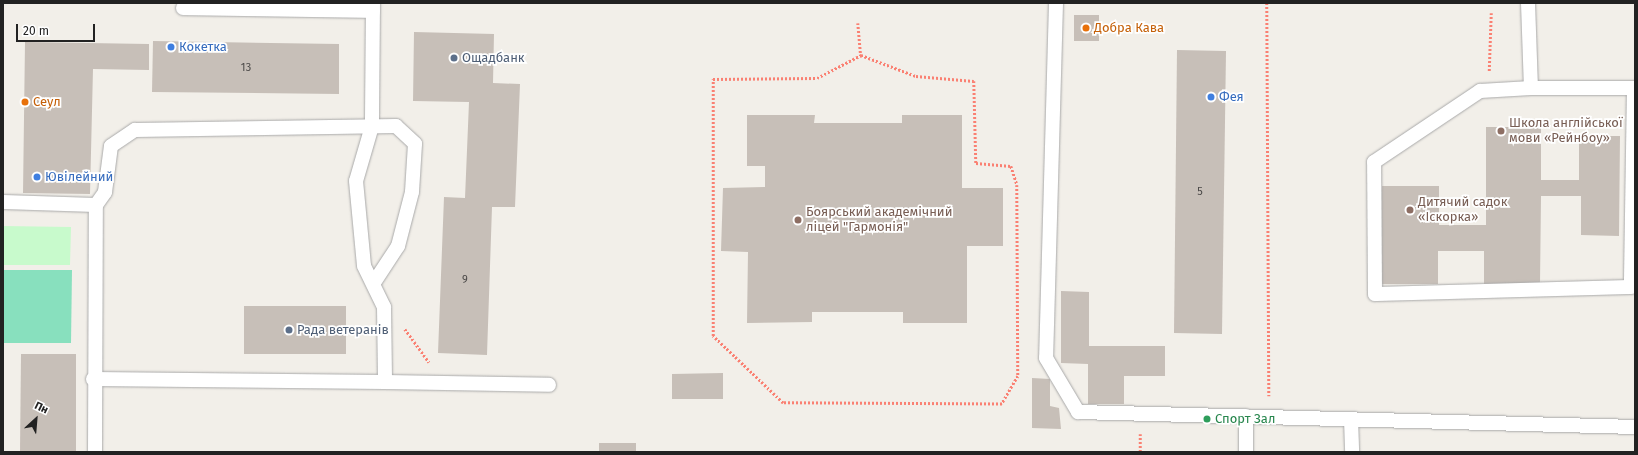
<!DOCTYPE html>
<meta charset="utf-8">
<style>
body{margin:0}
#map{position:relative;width:1638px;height:455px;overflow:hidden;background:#f2efe9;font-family:"Fira Sans",sans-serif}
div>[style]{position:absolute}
.park>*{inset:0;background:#c8facc}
.pitch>*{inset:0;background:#88e0be}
.building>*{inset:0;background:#c7bfb8}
.path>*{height:2.5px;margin-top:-1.25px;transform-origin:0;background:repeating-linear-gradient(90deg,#fa8072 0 2px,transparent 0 4px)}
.roads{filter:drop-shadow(0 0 1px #a9a9a9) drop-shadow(0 0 1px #a9a9a9)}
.service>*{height:14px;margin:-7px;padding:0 7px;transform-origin:7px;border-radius:7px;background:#fff}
.dots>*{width:11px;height:11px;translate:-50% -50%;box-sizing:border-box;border:2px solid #fff;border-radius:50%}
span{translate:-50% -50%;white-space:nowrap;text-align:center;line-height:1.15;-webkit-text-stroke:3.5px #fff;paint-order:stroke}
.number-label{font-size:11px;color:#4b4948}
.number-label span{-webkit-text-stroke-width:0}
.food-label{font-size:13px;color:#c56008}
.left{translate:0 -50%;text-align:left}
.shop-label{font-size:13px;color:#366cbe}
.service-label{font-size:13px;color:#4e5e75}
.education-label{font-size:13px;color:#785e54}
.leisure-label{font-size:13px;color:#27864d}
.frame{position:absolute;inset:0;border:4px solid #222;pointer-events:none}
.north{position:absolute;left:16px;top:399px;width:40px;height:40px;-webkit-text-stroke:3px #fff;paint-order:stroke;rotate:26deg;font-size:11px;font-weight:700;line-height:16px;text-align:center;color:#222}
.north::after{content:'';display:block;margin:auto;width:14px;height:18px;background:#222;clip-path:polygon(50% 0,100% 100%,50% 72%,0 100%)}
.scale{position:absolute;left:16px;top:24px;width:79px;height:18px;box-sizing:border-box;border:2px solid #222;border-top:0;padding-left:5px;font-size:12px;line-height:14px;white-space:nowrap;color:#222;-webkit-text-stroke:3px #fff;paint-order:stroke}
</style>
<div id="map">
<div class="park">
<div style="clip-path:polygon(3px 226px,71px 227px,70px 265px,3px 265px)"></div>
</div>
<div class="pitch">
<div style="clip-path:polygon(3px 270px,72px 270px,71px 343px,3px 343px)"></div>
</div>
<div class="building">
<div style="clip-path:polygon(1074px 15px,1099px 15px,1099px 41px,1074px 41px)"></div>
<div style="clip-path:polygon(414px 32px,494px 34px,493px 83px,520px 84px,515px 207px,492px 207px,487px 355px,438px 353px,444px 197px,465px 198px,469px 102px,413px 101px)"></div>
<div style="clip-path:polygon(153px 41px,339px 44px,339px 94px,152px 92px)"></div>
<div style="clip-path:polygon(25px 42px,149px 44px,149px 70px,93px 69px,90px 194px,23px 193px)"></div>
<div style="clip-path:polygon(1177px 50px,1226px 51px,1222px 334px,1174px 333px)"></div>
<div style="clip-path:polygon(747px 115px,815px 115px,814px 123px,902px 123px,902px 115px,962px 115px,962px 188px,1003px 188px,1003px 246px,967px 246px,967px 323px,903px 323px,903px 312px,812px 312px,812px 322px,747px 323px,748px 252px,721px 251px,723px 188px,765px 187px,765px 166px,747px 166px)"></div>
<div style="clip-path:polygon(1486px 127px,1541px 127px,1541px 180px,1579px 180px,1579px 136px,1620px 136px,1619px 236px,1581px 235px,1581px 196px,1541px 196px,1540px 284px,1484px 284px,1484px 251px,1438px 251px,1438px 284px,1382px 284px,1382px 186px,1439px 186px,1439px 225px,1486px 225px)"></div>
<div style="clip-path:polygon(1061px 291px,1089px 292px,1089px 346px,1165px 346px,1165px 376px,1124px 376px,1124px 404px,1088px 404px,1088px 364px,1061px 363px)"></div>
<div style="clip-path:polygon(244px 306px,346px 306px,346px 354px,244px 354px)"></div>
<div style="clip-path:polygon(21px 354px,76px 354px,76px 452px,20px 452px)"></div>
<div style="clip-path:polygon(723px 373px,723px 399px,672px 399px,672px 374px)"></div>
<div style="clip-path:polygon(1032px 378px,1050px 379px,1050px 406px,1059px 408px,1061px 429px,1032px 428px)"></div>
<div style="clip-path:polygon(599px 443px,636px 443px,636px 452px,599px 452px)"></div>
</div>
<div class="path">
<div style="left:1267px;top:3px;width:393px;rotate:89.7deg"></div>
<div style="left:858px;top:23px;width:32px;rotate:85deg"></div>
<div style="left:861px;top:55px;width:59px;rotate:20.9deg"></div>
<div style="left:916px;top:76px;width:58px;rotate:4.9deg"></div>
<div style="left:974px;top:81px;width:82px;rotate:88.6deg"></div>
<div style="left:976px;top:163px;width:35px;rotate:5deg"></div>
<div style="left:1011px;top:166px;width:20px;rotate:72deg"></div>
<div style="left:1017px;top:185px;width:191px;rotate:89.7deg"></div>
<div style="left:1018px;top:376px;width:32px;rotate:120deg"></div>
<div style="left:1002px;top:404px;width:219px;rotate:-179.7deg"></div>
<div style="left:783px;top:403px;width:97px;rotate:-136.3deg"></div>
<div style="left:713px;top:336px;width:257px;rotate:-90deg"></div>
<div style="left:713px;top:79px;width:104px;rotate:-0.6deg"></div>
<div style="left:817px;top:78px;width:50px;rotate:-27.6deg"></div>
<div style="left:1489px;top:71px;width:58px;rotate:-88deg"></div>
<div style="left:405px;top:329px;width:41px;rotate:54deg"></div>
<div style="left:1140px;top:452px;width:18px;rotate:-90deg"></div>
</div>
<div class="roads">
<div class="service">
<div style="left:373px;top:3px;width:123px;rotate:90.5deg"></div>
<div style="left:372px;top:126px;width:57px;rotate:106.2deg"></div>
<div style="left:356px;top:181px;width:85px;rotate:84.6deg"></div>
<div style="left:364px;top:266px;width:46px;rotate:64deg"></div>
<div style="left:384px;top:307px;width:75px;rotate:89.2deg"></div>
<div style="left:385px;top:382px;width:164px;rotate:1deg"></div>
<div style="left:1056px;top:3px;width:355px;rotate:91.6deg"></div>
<div style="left:1046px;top:358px;width:63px;rotate:59.3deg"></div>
<div style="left:1078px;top:412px;width:557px;rotate:1.54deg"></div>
<div style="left:1528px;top:3px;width:85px;rotate:88deg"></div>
<div style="left:183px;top:8px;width:190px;rotate:0.9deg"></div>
<div style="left:1531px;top:88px;width:103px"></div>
<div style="left:1634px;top:88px;width:199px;rotate:90.9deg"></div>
<div style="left:1631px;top:287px;width:256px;rotate:178.4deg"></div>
<div style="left:1375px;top:294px;width:132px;rotate:-90.4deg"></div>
<div style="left:1374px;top:162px;width:128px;rotate:-33.8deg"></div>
<div style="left:1480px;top:91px;width:51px;rotate:-3.4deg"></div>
<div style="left:3px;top:202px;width:93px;rotate:1.8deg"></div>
<div style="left:93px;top:379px;width:292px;rotate:0.6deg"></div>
<div style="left:1246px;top:416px;width:36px;rotate:90deg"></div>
<div style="left:1351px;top:419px;width:33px;rotate:88deg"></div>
<div style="left:95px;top:452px;width:247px;rotate:-89.8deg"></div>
<div style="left:96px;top:205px;width:16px;rotate:-55deg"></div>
<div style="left:105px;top:192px;width:46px;rotate:-82.6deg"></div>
<div style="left:111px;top:146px;width:29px;rotate:-34deg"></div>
<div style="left:135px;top:130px;width:261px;rotate:-0.9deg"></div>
<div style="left:396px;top:126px;width:26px;rotate:43deg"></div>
<div style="left:415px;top:144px;width:48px;rotate:93.6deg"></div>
<div style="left:412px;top:192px;width:56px;rotate:104.5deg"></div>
<div style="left:398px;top:246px;width:45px;rotate:123.3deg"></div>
</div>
</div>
<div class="dots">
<div style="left:1086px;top:28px;background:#e8710a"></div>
<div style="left:171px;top:47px;background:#3f7fe0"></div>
<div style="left:454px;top:58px;background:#5c6f8a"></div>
<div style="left:1211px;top:97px;background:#3f7fe0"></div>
<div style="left:25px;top:102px;background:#e8710a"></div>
<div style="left:1501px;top:131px;background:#8d6e63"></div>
<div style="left:37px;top:177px;background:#3f7fe0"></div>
<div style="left:1410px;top:210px;background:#8d6e63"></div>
<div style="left:798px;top:220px;background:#8d6e63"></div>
<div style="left:289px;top:330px;background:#5c6f8a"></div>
<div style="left:1207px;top:419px;background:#2e9e5b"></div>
</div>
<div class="number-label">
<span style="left:246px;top:68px">13</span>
<span style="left:1200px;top:192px">5</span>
<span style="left:465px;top:280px">9</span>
</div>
<div class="food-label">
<span class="left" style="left:1094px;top:28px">Добра Кава</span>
<span class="left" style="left:33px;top:102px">Сеул</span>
</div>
<div class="shop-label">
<span class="left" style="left:179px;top:47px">Кокетка</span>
<span class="left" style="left:1219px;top:97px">Фея</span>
<span class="left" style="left:45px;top:177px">Ювілейний</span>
</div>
<div class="service-label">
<span class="left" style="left:462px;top:58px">Ощадбанк</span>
<span class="left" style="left:297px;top:330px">Рада ветеранів</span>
</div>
<div class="education-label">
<span class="left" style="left:1509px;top:131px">Школа англійської<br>мови «Рейнбоу»</span>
<span class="left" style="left:1418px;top:210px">Дитячий садок<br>«Іскорка»</span>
<span class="left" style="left:806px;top:220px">Боярський академічний<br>ліцей "Гармонія"</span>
</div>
<div class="leisure-label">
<span class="left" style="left:1215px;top:419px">Спорт Зал</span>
</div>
<div class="frame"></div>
<div class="north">Пн</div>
<div class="scale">20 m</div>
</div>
